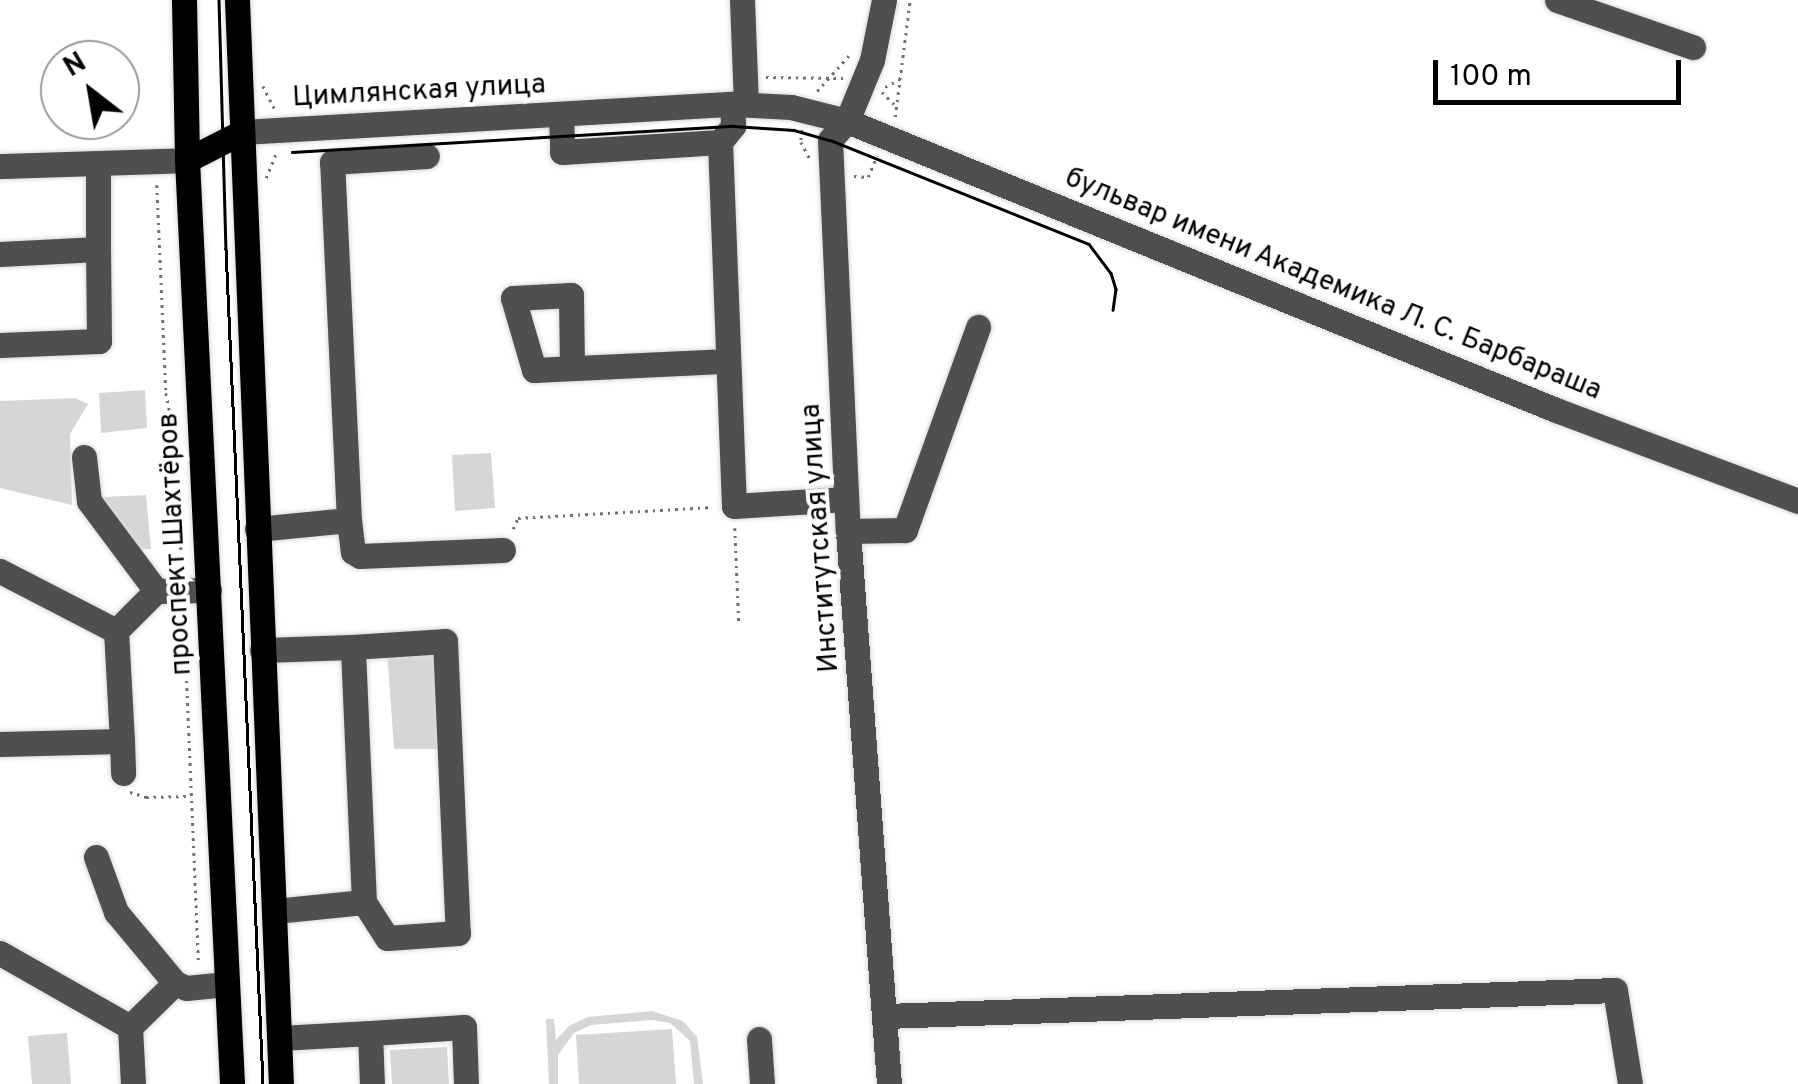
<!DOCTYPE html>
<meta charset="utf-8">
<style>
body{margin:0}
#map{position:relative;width:1798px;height:1084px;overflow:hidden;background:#fff;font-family:Overpass,sans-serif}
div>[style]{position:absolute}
.green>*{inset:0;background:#d6d6d6}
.path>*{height:2.5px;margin-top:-1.25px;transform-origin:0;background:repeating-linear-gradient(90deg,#717171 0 2.5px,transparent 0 7.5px)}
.roads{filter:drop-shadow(0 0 2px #dbdbdb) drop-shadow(0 0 2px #dbdbdb)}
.minor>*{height:25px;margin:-12.5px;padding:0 12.5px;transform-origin:12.5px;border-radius:12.5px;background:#4f4f4f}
.major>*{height:25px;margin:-12.5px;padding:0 12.5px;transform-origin:12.5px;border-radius:12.5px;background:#000}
.tram>*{height:2.5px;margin:-1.25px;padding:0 1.25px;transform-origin:1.25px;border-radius:1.25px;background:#000}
span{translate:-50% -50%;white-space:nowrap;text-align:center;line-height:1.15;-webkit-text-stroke:8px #fff;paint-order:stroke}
.street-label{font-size:28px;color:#000}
.north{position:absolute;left:40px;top:40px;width:100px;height:100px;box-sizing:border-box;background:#fff;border:2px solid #999;border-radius:50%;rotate:329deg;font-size:28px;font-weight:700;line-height:40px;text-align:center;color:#000}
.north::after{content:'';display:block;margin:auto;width:35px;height:45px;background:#000;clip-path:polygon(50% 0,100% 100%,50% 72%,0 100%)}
.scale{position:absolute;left:1433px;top:60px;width:248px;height:45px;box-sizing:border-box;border:5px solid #000;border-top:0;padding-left:12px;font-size:30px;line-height:35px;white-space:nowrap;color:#000;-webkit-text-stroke:8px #fff;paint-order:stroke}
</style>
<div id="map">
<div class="green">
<div style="clip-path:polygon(145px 390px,147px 428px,101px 433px,99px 393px)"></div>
<div style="clip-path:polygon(75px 398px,88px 404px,70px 434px,72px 505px,0 488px,0 401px)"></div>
<div style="clip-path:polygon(491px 453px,495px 508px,455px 511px,452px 455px)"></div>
<div style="clip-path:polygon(146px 495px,151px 549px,134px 549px,97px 502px,103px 497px)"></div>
<div style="clip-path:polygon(434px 648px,439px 749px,394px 749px,387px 650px)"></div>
<div style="clip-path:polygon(652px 1011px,683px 1021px,697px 1037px,703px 1084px,694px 1084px,690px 1041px,670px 1023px,652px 1020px,591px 1025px,574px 1033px,558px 1055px,558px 1084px,549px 1084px,546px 1019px,554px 1019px,556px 1040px,569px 1026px,588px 1017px)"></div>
<div style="clip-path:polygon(672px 1029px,676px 1084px,579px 1084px,576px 1035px)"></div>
<div style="clip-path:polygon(67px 1033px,71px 1084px,32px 1084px,28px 1036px)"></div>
<div style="clip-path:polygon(447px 1047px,449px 1084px,392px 1084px,390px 1050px)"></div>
</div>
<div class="path">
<div style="left:766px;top:77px;width:77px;rotate:0.7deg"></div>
<div style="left:263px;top:86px;width:27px;rotate:63deg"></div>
<div style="left:885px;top:87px;width:17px;rotate:-28deg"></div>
<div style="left:817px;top:91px;width:52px;rotate:-48.1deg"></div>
<div style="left:882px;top:92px;width:21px;rotate:45deg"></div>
<div style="left:895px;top:117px;width:118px;rotate:-82.7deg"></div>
<div style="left:802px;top:130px;width:12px;rotate:95deg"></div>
<div style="left:801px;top:142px;width:19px;rotate:62deg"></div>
<div style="left:854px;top:176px;width:14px;rotate:4deg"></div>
<div style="left:868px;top:177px;width:23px;rotate:-67deg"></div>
<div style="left:266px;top:178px;width:27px;rotate:-68deg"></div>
<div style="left:157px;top:185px;width:208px;rotate:87.5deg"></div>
<div style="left:166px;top:393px;width:50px;rotate:78.5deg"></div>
<div style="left:176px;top:442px;width:128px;rotate:87.3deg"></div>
<div style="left:735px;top:528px;width:94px;rotate:87.6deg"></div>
<div style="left:513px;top:529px;width:12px;rotate:-66deg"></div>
<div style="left:518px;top:518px;width:195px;rotate:-3.2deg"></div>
<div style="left:184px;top:613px;width:352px;rotate:87.6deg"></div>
<div style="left:130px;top:792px;width:17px;rotate:17deg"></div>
<div style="left:146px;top:797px;width:43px;rotate:-1.3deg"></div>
</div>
<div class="roads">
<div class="minor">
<div style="left:742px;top:0;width:104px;rotate:87.8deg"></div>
<div style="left:884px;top:0;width:61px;rotate:101.3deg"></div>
<div style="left:872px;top:60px;width:66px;rotate:112.3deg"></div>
<div style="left:847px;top:121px;width:25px;rotate:132deg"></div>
<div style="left:830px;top:140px;width:391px;rotate:87.4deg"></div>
<div style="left:848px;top:531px;width:555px;rotate:85.76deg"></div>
<div style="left:1557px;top:0;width:144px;rotate:19.1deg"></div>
<div style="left:732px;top:104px;width:22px;rotate:87deg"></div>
<div style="left:733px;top:126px;width:21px;rotate:129deg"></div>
<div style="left:720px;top:142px;width:364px;rotate:87.8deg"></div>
<div style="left:734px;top:506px;width:112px;rotate:-3.6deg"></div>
<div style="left:561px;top:114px;width:38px;rotate:88deg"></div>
<div style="left:562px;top:152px;width:158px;rotate:-3.6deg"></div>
<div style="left:242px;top:132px;width:491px;rotate:-3.3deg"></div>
<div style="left:732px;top:104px;width:59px;rotate:2.9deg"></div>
<div style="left:791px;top:107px;width:58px;rotate:14deg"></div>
<div style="left:847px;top:121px;width:766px;rotate:22.18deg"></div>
<div style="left:1556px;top:410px;width:259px;rotate:20.6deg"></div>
<div style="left:0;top:166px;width:187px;rotate:-1.8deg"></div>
<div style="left:0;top:254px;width:98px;rotate:-2.9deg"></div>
<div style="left:98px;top:249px;width:83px;rotate:-90deg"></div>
<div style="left:0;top:345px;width:99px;rotate:-2.3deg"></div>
<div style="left:99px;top:341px;width:92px;rotate:-90.6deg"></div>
<div style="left:572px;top:368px;width:73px;rotate:-90.8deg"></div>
<div style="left:571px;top:295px;width:58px;rotate:177deg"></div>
<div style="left:513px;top:298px;width:75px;rotate:73.7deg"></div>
<div style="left:534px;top:370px;width:194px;rotate:-2.7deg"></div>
<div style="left:84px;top:457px;width:44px;rotate:83.5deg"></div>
<div style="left:89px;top:501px;width:112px;rotate:53.3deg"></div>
<div style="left:156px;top:591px;width:53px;rotate:-1.1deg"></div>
<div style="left:349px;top:520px;width:358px;rotate:-92.7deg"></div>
<div style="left:332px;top:162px;width:95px;rotate:-3.6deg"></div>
<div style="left:257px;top:529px;width:92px;rotate:-5.6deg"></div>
<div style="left:349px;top:520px;width:32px;rotate:83deg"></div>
<div style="left:353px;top:552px;width:8px;rotate:30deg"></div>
<div style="left:360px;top:556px;width:143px;rotate:-2.4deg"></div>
<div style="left:848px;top:531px;width:57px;rotate:-1deg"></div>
<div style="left:905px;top:530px;width:216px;rotate:-70.2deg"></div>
<div style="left:0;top:571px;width:131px;rotate:27.3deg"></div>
<div style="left:116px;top:631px;width:57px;rotate:-45deg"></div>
<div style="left:262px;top:650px;width:91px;rotate:-1.9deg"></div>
<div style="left:122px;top:741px;width:32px;rotate:88deg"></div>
<div style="left:0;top:744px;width:122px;rotate:-1.4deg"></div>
<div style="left:122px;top:741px;width:110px;rotate:-93.1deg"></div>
<div style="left:96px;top:857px;width:59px;rotate:70deg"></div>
<div style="left:116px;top:912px;width:92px;rotate:50.3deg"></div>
<div style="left:175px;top:983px;width:12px;rotate:24deg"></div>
<div style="left:186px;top:988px;width:41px;rotate:-5.6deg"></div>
<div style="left:275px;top:911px;width:89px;rotate:-5.8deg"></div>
<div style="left:364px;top:902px;width:255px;rotate:-92.5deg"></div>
<div style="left:353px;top:647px;width:92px;rotate:-3.7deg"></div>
<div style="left:445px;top:641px;width:292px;rotate:87.5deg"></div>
<div style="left:458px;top:933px;width:71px;rotate:176deg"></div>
<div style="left:387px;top:938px;width:43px;rotate:-122.6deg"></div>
<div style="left:0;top:953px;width:150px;rotate:29.6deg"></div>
<div style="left:130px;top:1027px;width:63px;rotate:-44.4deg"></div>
<div style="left:886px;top:1016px;width:729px;rotate:-2.04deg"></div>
<div style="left:1615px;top:990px;width:95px;rotate:80.9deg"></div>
<div style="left:130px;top:1027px;width:57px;rotate:87deg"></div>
<div style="left:370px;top:1033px;width:94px;rotate:-3.7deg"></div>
<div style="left:464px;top:1027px;width:57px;rotate:88deg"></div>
<div style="left:280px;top:1038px;width:90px;rotate:-3.2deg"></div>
<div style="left:370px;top:1033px;width:51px;rotate:87.8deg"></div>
<div style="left:759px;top:1039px;width:45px;rotate:86.2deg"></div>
</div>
<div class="major">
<div style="left:184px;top:0;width:160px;rotate:88.9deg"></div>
<div style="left:187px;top:160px;width:925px;rotate:87.21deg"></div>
<div style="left:237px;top:0;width:1085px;rotate:87.68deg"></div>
<div style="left:187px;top:160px;width:62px;rotate:-27deg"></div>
</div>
</div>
<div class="tram">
<div style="left:219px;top:0;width:249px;rotate:88.4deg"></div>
<div style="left:226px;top:249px;width:836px;rotate:87.46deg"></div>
<div style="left:292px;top:152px;width:442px;rotate:-3.4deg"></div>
<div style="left:733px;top:126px;width:61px;rotate:3.8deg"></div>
<div style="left:794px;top:130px;width:37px;rotate:16deg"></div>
<div style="left:830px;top:140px;width:279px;rotate:21.9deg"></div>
<div style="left:1089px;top:244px;width:36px;rotate:53deg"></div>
<div style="left:1111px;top:273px;width:17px;rotate:73deg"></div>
<div style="left:1116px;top:289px;width:21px;rotate:98deg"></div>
</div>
<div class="street-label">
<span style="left:419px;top:92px;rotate:-3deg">Цимлянская улица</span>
<span style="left:1333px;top:285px;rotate:22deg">бульвар имени Академика Л. С. Барбараша</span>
<span style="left:821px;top:538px;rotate:-94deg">Институтская улица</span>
<span style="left:176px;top:544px;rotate:-93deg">проспект Шахтёров</span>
</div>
<div class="north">N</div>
<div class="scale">100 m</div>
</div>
